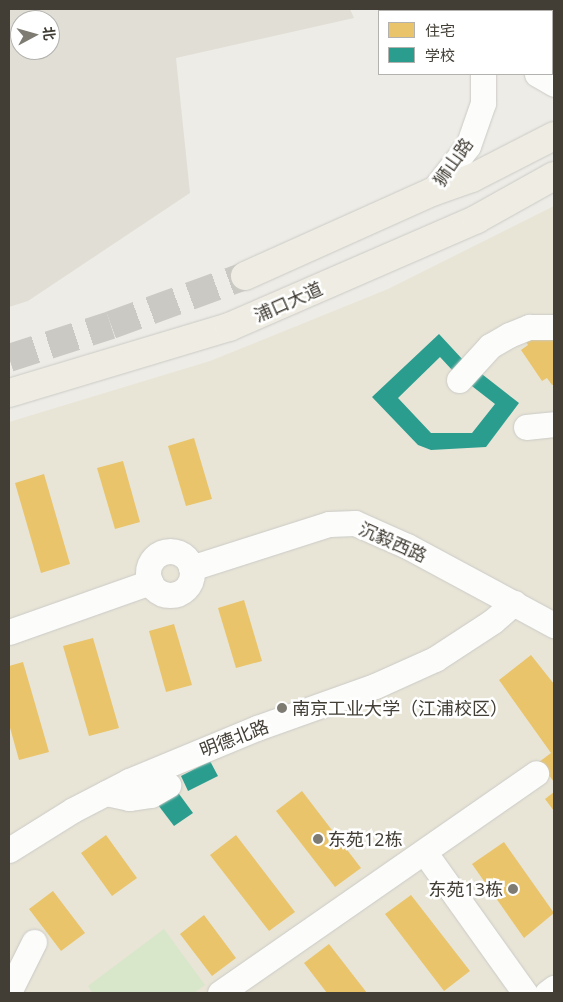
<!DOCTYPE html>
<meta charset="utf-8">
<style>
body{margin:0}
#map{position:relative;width:563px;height:1002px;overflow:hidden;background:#edece7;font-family:"Open Sans","Noto Sans SC",sans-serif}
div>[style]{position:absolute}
.residential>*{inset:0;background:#e1ded5}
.education>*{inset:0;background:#e8e5d7}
.green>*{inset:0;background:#d8e6c9}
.homes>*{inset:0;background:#e9c46a}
.schools>*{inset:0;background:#2a9d8f}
.major-tunnel>*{height:28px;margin-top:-14px;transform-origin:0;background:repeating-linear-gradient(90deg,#cbc9c3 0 28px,transparent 0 42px)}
.roads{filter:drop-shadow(0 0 1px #cbcac5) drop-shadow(0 0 1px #cbcac5)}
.minor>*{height:25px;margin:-12.5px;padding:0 12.5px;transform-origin:12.5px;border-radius:12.5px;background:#fcfcfb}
.minor>.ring{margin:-12.5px;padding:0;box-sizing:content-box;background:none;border:25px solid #fcfcfb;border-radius:50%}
.major>*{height:28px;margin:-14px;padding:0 14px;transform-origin:14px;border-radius:14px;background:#efede3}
.dots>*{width:14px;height:14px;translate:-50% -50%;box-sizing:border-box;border:2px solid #fff;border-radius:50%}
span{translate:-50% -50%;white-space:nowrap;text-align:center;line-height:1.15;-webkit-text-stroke:5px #fff;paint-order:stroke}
.street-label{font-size:18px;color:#423e35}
.poi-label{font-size:18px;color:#423e35}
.left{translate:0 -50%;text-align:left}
.right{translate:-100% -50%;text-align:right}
.frame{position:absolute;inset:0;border:10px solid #423e35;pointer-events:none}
.legend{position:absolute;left:378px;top:10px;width:175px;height:65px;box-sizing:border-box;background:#fff;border:1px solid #b3b2ae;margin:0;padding:6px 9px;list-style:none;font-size:15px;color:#423e35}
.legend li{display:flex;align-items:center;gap:10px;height:25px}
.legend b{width:25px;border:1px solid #b3b2ae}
.north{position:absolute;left:10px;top:10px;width:50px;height:50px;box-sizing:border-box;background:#fff;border:1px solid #b3b2ae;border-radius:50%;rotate:84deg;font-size:14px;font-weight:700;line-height:20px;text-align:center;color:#423e35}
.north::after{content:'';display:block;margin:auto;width:18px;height:22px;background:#7e7b73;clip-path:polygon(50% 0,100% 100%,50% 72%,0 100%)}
</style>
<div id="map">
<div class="residential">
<div style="clip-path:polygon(evenodd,9px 9px,350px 9px,354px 18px,176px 58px,190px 193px,28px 301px,9px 307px,9px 9px,20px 20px,50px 20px,50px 50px,20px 50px,20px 20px)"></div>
</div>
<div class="education">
<div style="clip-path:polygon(554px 206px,554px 993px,9px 993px,9px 422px,210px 361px,388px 289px)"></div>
</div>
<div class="green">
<div style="clip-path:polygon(164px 929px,205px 985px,194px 993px,93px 993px,88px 986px)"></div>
</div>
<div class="homes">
<div style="clip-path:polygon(554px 335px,554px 384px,552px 385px,547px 378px,542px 381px,521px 350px,528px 345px,523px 337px)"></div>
<div style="clip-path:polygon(194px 438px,212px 499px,186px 506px,168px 446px)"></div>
<div style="clip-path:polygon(123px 461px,140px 522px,115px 529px,97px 468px)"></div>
<div style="clip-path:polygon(44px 474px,70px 564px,41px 573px,15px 483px)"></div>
<div style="clip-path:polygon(244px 600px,262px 661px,236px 668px,218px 608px)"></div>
<div style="clip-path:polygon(174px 624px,192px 685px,166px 692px,149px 631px)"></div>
<div style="clip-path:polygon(93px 638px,119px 728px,89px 736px,63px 646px)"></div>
<div style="clip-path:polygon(531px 655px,554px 684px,554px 782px,539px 762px,551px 753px,499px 680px)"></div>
<div style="clip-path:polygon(23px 662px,49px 752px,19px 760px,9px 724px,9px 666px)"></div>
<div style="clip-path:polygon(302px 791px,361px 868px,335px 887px,276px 811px)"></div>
<div style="clip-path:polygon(554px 792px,554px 811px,545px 799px)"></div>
<div style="clip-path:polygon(106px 835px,137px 878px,112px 896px,81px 853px)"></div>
<div style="clip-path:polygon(236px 835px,295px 912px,269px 931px,210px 855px)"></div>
<div style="clip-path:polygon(504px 842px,554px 913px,524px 938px,472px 864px)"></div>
<div style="clip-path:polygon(53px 891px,85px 933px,61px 951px,29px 909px)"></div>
<div style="clip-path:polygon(411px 895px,470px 971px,444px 991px,385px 914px)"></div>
<div style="clip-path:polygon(204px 915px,236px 958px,212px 976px,180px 934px)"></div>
<div style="clip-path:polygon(329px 944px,367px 993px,327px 993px,304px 963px)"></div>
</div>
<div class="schools">
<div style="clip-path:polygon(439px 334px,464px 361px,453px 371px,440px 357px,398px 398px,431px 433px,472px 433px,495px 404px,468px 383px,478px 371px,519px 403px,486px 447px,431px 450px,418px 445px,372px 397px)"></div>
<div style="clip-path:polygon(210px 761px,218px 776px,188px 791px,181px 776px)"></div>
<div style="clip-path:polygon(174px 787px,193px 813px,174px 826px,155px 801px)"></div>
</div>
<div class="major-tunnel">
<div style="left:9px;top:358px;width:107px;rotate:-17.9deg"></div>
<div style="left:111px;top:325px;width:143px;rotate:-20.1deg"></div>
</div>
<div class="roads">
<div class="minor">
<div style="left:460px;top:9px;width:2px;rotate:63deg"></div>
<div style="left:490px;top:9px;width:2px;rotate:63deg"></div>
<div style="left:537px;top:74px;width:20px;rotate:30deg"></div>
<div style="left:432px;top:192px;width:58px;rotate:-52deg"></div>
<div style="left:468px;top:146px;width:46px;rotate:-70.8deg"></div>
<div style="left:483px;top:103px;width:29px;rotate:-90deg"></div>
<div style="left:459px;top:380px;width:46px;rotate:-47.6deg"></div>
<div style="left:490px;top:346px;width:22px;rotate:-30deg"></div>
<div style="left:509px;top:335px;width:22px;rotate:-22deg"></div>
<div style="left:529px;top:327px;width:25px"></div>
<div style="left:526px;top:427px;width:28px;rotate:-6deg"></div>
<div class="ring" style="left:148px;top:551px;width:19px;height:19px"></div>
<div style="left:191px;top:568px;width:145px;rotate:-17.7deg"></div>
<div style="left:329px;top:524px;width:26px;rotate:-2deg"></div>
<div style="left:355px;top:523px;width:57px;rotate:23.9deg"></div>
<div style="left:407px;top:546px;width:167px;rotate:28.3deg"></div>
<div style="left:9px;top:632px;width:150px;rotate:-19.5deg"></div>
<div style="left:106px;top:793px;width:24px;rotate:12deg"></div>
<div style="left:129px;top:798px;width:22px;rotate:-8deg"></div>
<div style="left:151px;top:795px;width:20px;rotate:-30deg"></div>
<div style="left:9px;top:850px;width:75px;rotate:-32deg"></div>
<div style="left:73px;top:810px;width:63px;rotate:-27.4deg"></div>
<div style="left:129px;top:781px;width:139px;rotate:-22.5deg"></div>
<div style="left:257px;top:728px;width:125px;rotate:-19.6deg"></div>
<div style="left:375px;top:686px;width:66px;rotate:-24.2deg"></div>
<div style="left:435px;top:659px;width:69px;rotate:-33.2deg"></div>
<div style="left:493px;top:621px;width:28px;rotate:-41deg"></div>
<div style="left:425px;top:853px;width:172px;rotate:54.5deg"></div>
<div style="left:9px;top:992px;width:56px;rotate:-63.4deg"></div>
<div style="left:220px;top:993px;width:385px;rotate:-34.8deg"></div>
<div style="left:547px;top:993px;width:9px;rotate:-36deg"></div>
</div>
<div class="major">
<div style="left:245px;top:276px;width:205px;rotate:-24.2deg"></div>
<div style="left:432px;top:192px;width:42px;rotate:-19.3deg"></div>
<div style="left:472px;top:178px;width:92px;rotate:-27.1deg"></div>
<div style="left:9px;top:393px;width:230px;rotate:-16.7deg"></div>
<div style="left:229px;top:327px;width:270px;rotate:-23.5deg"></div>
<div style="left:477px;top:219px;width:88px;rotate:-29.2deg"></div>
</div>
</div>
<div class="dots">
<div style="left:282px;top:708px;background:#7e7b73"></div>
<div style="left:318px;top:839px;background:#7e7b73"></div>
<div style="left:513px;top:889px;background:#7e7b73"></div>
</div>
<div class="street-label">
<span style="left:453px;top:162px;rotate:-55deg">狮山路</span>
<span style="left:288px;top:302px;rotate:-24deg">浦口大道</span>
<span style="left:393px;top:542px;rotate:24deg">沉毅西路</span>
<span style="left:234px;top:738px;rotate:-21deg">明德北路</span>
</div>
<div class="poi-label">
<span class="left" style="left:292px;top:708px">南京工业大学（江浦校区）</span>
<span class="left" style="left:328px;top:839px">东苑12栋</span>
<span class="right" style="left:503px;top:889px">东苑13栋</span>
</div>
<div class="frame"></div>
<ul class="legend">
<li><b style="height:14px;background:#e9c46a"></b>住宅</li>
<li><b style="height:14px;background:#2a9d8f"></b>学校</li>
</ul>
<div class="north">北</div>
</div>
